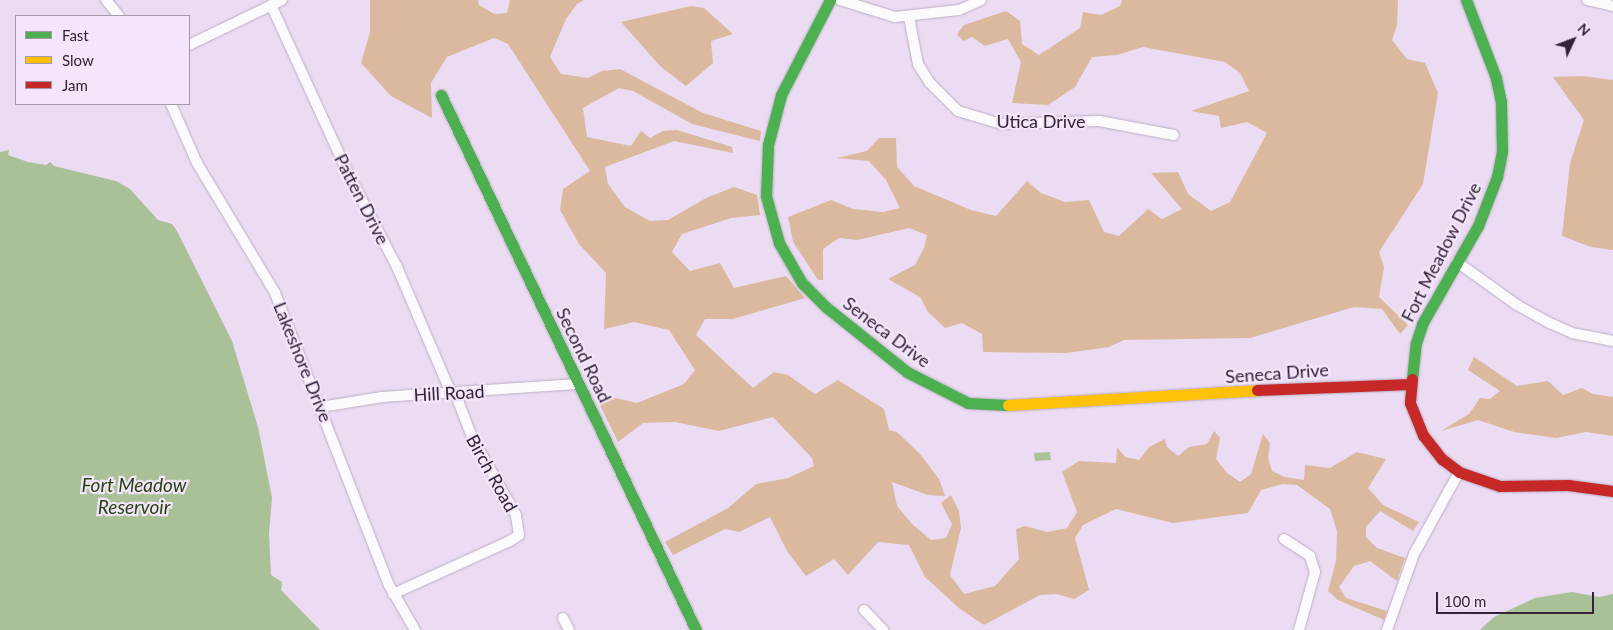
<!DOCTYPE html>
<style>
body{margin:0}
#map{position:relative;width:1613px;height:630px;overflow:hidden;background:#ebdcf4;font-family:Lato,sans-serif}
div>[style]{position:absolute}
.forest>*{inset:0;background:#dbb99e}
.water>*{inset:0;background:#aac198}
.roads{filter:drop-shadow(0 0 1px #bbaec2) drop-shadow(0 0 1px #bbaec2)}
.street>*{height:10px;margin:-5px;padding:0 5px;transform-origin:5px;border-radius:5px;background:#fcfafd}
.fast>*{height:11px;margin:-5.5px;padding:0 5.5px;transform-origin:5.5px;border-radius:5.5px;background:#4caf50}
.slow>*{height:11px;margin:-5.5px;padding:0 5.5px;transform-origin:5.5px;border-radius:5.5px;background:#ffc107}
.jam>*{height:11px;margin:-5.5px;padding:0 5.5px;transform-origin:5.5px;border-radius:5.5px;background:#c62828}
span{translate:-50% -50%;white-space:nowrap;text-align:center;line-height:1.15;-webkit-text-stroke:4.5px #f3e5fb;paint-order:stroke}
.street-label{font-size:18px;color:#312438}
.water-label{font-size:19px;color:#284211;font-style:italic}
.legend{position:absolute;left:15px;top:15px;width:175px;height:90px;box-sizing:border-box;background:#f3e5fb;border:1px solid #a598ad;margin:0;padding:6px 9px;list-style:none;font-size:15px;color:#312438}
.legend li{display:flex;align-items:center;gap:10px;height:25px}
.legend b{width:25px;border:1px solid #a598ad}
.north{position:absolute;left:1548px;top:15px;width:50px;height:50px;-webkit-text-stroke:4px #f3e5fb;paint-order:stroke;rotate:47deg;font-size:14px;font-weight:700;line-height:20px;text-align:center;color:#312438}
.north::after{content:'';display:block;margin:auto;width:18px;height:22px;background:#312438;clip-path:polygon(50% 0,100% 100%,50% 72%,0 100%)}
.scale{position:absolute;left:1436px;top:592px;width:158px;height:22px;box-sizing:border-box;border:2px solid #312438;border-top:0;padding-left:6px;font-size:15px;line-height:18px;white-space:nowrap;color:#312438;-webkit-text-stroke:4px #f3e5fb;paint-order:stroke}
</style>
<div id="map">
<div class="forest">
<div style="clip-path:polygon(370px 0,478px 0,479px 5px,494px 14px,507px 13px,510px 0,584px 0,577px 4px,566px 19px,550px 57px,561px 74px,588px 78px,602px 71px,620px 69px,703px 113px,761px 131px,760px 141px,692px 124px,633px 91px,619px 88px,583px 108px,587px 137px,631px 146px,641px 131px,650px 138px,663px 131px,677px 130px,732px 147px,733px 153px,674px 141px,605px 167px,608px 184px,625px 207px,650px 221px,668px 220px,706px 198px,734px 187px,757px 195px,760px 215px,731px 218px,682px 234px,672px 252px,690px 271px,720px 263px,734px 288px,786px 276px,805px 298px,733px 319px,705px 319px,696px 335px,753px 388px,774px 372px,788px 375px,815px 394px,838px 380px,884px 409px,889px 430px,897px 432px,920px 454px,939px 479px,945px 496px,928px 495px,892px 482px,897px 506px,913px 525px,931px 540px,946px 538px,952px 524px,941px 503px,951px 495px,959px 511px,961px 528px,950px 575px,964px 594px,995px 586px,1019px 559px,1016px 529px,1025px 526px,1047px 532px,1067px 528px,1077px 512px,1062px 472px,1079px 461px,1116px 463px,1117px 447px,1125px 457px,1139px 460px,1149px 447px,1165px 439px,1167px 447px,1178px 456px,1189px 447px,1207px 444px,1214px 431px,1220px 438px,1216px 459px,1227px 473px,1240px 482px,1251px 474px,1263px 434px,1270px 443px,1268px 458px,1272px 471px,1285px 477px,1304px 480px,1305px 465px,1330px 468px,1357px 452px,1386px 459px,1368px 488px,1383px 505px,1419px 522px,1413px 531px,1380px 511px,1366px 527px,1366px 537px,1377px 548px,1405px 558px,1397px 581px,1370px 561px,1354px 566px,1339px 587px,1346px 598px,1387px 611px,1384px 620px,1338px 600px,1328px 591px,1336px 561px,1337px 531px,1330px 509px,1297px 485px,1283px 484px,1261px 490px,1248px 513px,1173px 523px,1116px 509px,1083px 525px,1075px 538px,1089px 590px,1074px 599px,1057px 594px,1040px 595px,984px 625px,960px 609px,925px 577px,909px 545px,878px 542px,848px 575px,834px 559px,806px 576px,787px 551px,770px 517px,739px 532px,725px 529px,673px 555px,665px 542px,728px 508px,756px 484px,788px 478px,814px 466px,812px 458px,773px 417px,719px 431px,675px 422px,643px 423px,618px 442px,594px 393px,637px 403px,684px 384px,695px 370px,669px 330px,634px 322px,604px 329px,606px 273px,579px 244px,560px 210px,563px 189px,590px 171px,508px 44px,494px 38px,447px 57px,431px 83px,432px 118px,391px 96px,361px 63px,370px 32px)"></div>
<div style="clip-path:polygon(1122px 0,1398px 0,1397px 25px,1392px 40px,1407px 59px,1425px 63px,1438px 93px,1423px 184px,1379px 252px,1384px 267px,1379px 297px,1408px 325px,1400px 334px,1382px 309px,1354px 307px,1250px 338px,1124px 340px,1109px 347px,1067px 353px,983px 352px,982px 334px,962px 323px,945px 328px,928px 312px,920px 297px,888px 279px,915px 265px,924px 248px,927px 235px,909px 228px,857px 240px,839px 238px,823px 249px,823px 280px,818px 280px,793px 242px,788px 217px,831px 200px,853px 209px,883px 212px,900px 208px,886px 180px,869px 161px,837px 158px,867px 151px,879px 138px,896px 138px,897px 167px,914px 186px,971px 210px,996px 216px,1027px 181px,1041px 193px,1065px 202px,1089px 200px,1104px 232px,1119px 236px,1148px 209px,1162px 219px,1182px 209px,1151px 173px,1178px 172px,1188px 194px,1211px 211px,1230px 202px,1267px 133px,1247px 122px,1221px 128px,1219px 116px,1191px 111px,1249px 91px,1240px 73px,1225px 62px,1143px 47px,1117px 55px,1092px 57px,1075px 87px,1048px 105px,1012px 103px,1021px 62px,1008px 39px,985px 46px,972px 37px,963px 41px,957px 34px,964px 25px,1006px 11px,1020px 21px,1022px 44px,1039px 55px,1080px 28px,1083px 12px,1101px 15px,1120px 6px)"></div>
<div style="clip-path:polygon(691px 6px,704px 8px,733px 34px,711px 41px,713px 63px,686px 86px,660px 66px,621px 22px)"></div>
<div style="clip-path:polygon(1582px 76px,1613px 80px,1613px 250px,1591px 247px,1562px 236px,1570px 163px,1584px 120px,1553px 77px)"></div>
<div style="clip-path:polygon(1474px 357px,1517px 386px,1548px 381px,1563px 395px,1582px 388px,1593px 394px,1613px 397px,1613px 436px,1586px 432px,1556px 438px,1514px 432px,1478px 420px,1441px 431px,1469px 414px,1480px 398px,1490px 399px,1500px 391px,1468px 370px)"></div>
</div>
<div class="water">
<div style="clip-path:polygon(9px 150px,8px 155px,28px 162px,46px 165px,50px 162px,54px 166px,116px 181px,130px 189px,158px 220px,172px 224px,177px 231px,232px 341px,258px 427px,272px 498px,269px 533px,271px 575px,282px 582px,281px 590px,320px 630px,0 630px,0 152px)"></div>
<div style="clip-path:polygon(1050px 452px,1051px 460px,1035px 461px,1034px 453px)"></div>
<div style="clip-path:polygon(1572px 592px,1599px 597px,1613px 594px,1613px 630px,1480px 630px,1494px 617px,1535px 598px)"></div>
</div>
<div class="roads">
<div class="street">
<div style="left:106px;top:0;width:21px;rotate:51deg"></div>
<div style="left:840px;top:0;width:58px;rotate:17.2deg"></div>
<div style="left:895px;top:17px;width:64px;rotate:-6.2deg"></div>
<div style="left:959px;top:10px;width:24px;rotate:-24deg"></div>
<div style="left:1587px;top:0;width:27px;rotate:13deg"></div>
<div style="left:271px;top:5px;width:185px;rotate:65.4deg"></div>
<div style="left:348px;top:173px;width:106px;rotate:62.5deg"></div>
<div style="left:397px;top:267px;width:137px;rotate:66.8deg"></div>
<div style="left:909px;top:17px;width:48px;rotate:79.2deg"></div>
<div style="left:918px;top:64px;width:22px;rotate:58deg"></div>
<div style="left:930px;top:83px;width:40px;rotate:45deg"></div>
<div style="left:958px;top:111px;width:45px;rotate:16.8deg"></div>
<div style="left:1001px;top:124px;width:98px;rotate:-1.8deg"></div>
<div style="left:1099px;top:121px;width:76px;rotate:10.6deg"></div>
<div style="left:189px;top:45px;width:103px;rotate:-25.8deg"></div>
<div style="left:171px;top:104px;width:64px;rotate:66.2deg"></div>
<div style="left:197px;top:163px;width:152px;rotate:59deg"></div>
<div style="left:275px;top:293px;width:313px;rotate:68.7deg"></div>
<div style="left:389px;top:585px;width:52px;rotate:60deg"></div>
<div style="left:1457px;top:262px;width:74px;rotate:35.6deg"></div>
<div style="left:1517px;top:305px;width:38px;rotate:29deg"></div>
<div style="left:1550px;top:323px;width:24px;rotate:24deg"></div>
<div style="left:1572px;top:333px;width:42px;rotate:11deg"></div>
<div style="left:321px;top:407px;width:62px;rotate:-9.3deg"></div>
<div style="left:382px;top:397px;width:195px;rotate:-3.8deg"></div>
<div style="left:1284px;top:539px;width:31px;rotate:33deg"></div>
<div style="left:1310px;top:556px;width:17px;rotate:73deg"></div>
<div style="left:1315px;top:572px;width:60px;rotate:105.4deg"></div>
<div style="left:393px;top:594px;width:128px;rotate:-24.4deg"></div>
<div style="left:510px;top:541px;width:11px;rotate:-34deg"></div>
<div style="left:519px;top:535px;width:20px;rotate:-99deg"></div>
<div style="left:516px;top:515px;width:90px;rotate:-119.4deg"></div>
<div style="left:472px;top:437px;width:47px;rotate:-111.1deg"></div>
<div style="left:864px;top:610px;width:28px;rotate:46deg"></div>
<div style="left:563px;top:618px;width:13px;rotate:63deg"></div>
<div style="left:1387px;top:630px;width:81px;rotate:-70.4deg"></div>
<div style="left:1414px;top:554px;width:94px;rotate:-61.2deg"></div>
</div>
<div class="fast">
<div style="left:830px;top:0;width:107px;rotate:117.3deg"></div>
<div style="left:781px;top:95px;width:52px;rotate:104.6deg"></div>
<div style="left:768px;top:145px;width:51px;rotate:92.2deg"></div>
<div style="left:766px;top:196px;width:49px;rotate:74.5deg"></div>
<div style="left:779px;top:243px;width:46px;rotate:60.1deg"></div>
<div style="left:802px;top:283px;width:34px;rotate:45deg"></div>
<div style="left:826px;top:307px;width:104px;rotate:38.7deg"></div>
<div style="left:907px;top:372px;width:68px;rotate:26.9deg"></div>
<div style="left:968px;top:403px;width:40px;rotate:2.9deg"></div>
<div style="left:441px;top:95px;width:593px;rotate:64.52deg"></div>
<div style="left:1412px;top:379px;width:36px;rotate:-84deg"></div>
<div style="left:1416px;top:343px;width:20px;rotate:-72deg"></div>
<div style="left:1422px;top:324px;width:113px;rotate:-60.3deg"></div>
<div style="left:1478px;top:226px;width:53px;rotate:-68.8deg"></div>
<div style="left:1497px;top:177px;width:26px;rotate:-79deg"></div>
<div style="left:1502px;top:151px;width:49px;rotate:-91.2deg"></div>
<div style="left:1501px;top:102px;width:25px;rotate:-102deg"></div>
<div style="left:1496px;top:78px;width:84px;rotate:-111deg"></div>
</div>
<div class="slow">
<div style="left:1008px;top:405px;width:249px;rotate:-3.4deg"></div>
</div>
<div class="jam">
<div style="left:1412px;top:379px;width:24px;rotate:95deg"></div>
<div style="left:1410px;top:403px;width:35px;rotate:68deg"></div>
<div style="left:1423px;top:435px;width:31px;rotate:52deg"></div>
<div style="left:1442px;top:459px;width:21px;rotate:37deg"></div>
<div style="left:1459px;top:472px;width:43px;rotate:18.9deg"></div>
<div style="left:1500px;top:486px;width:68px;rotate:-0.8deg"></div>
<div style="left:1568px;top:485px;width:45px;rotate:7.6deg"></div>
<div style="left:1257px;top:390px;width:154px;rotate:-2.2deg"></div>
</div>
</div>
<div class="street-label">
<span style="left:1041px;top:121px">Utica Drive</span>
<span style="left:362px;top:199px;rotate:63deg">Patten Drive</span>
<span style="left:1441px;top:252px;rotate:-63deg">Fort Meadow Drive</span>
<span style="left:887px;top:332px;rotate:37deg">Seneca Drive</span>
<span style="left:584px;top:355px;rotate:64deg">Second Road</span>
<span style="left:303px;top:362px;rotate:68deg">Lakeshore Drive</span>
<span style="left:1277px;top:373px;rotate:-4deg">Seneca Drive</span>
<span style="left:449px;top:393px;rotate:-3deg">Hill Road</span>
<span style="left:492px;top:473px;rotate:61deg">Birch Road</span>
</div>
<div class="water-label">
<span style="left:134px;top:496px">Fort Meadow<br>Reservoir</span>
</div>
<ul class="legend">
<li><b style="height:6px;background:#4caf50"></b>Fast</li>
<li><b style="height:6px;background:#ffc107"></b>Slow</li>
<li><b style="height:6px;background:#c62828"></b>Jam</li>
</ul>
<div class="north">N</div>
<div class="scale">100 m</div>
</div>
